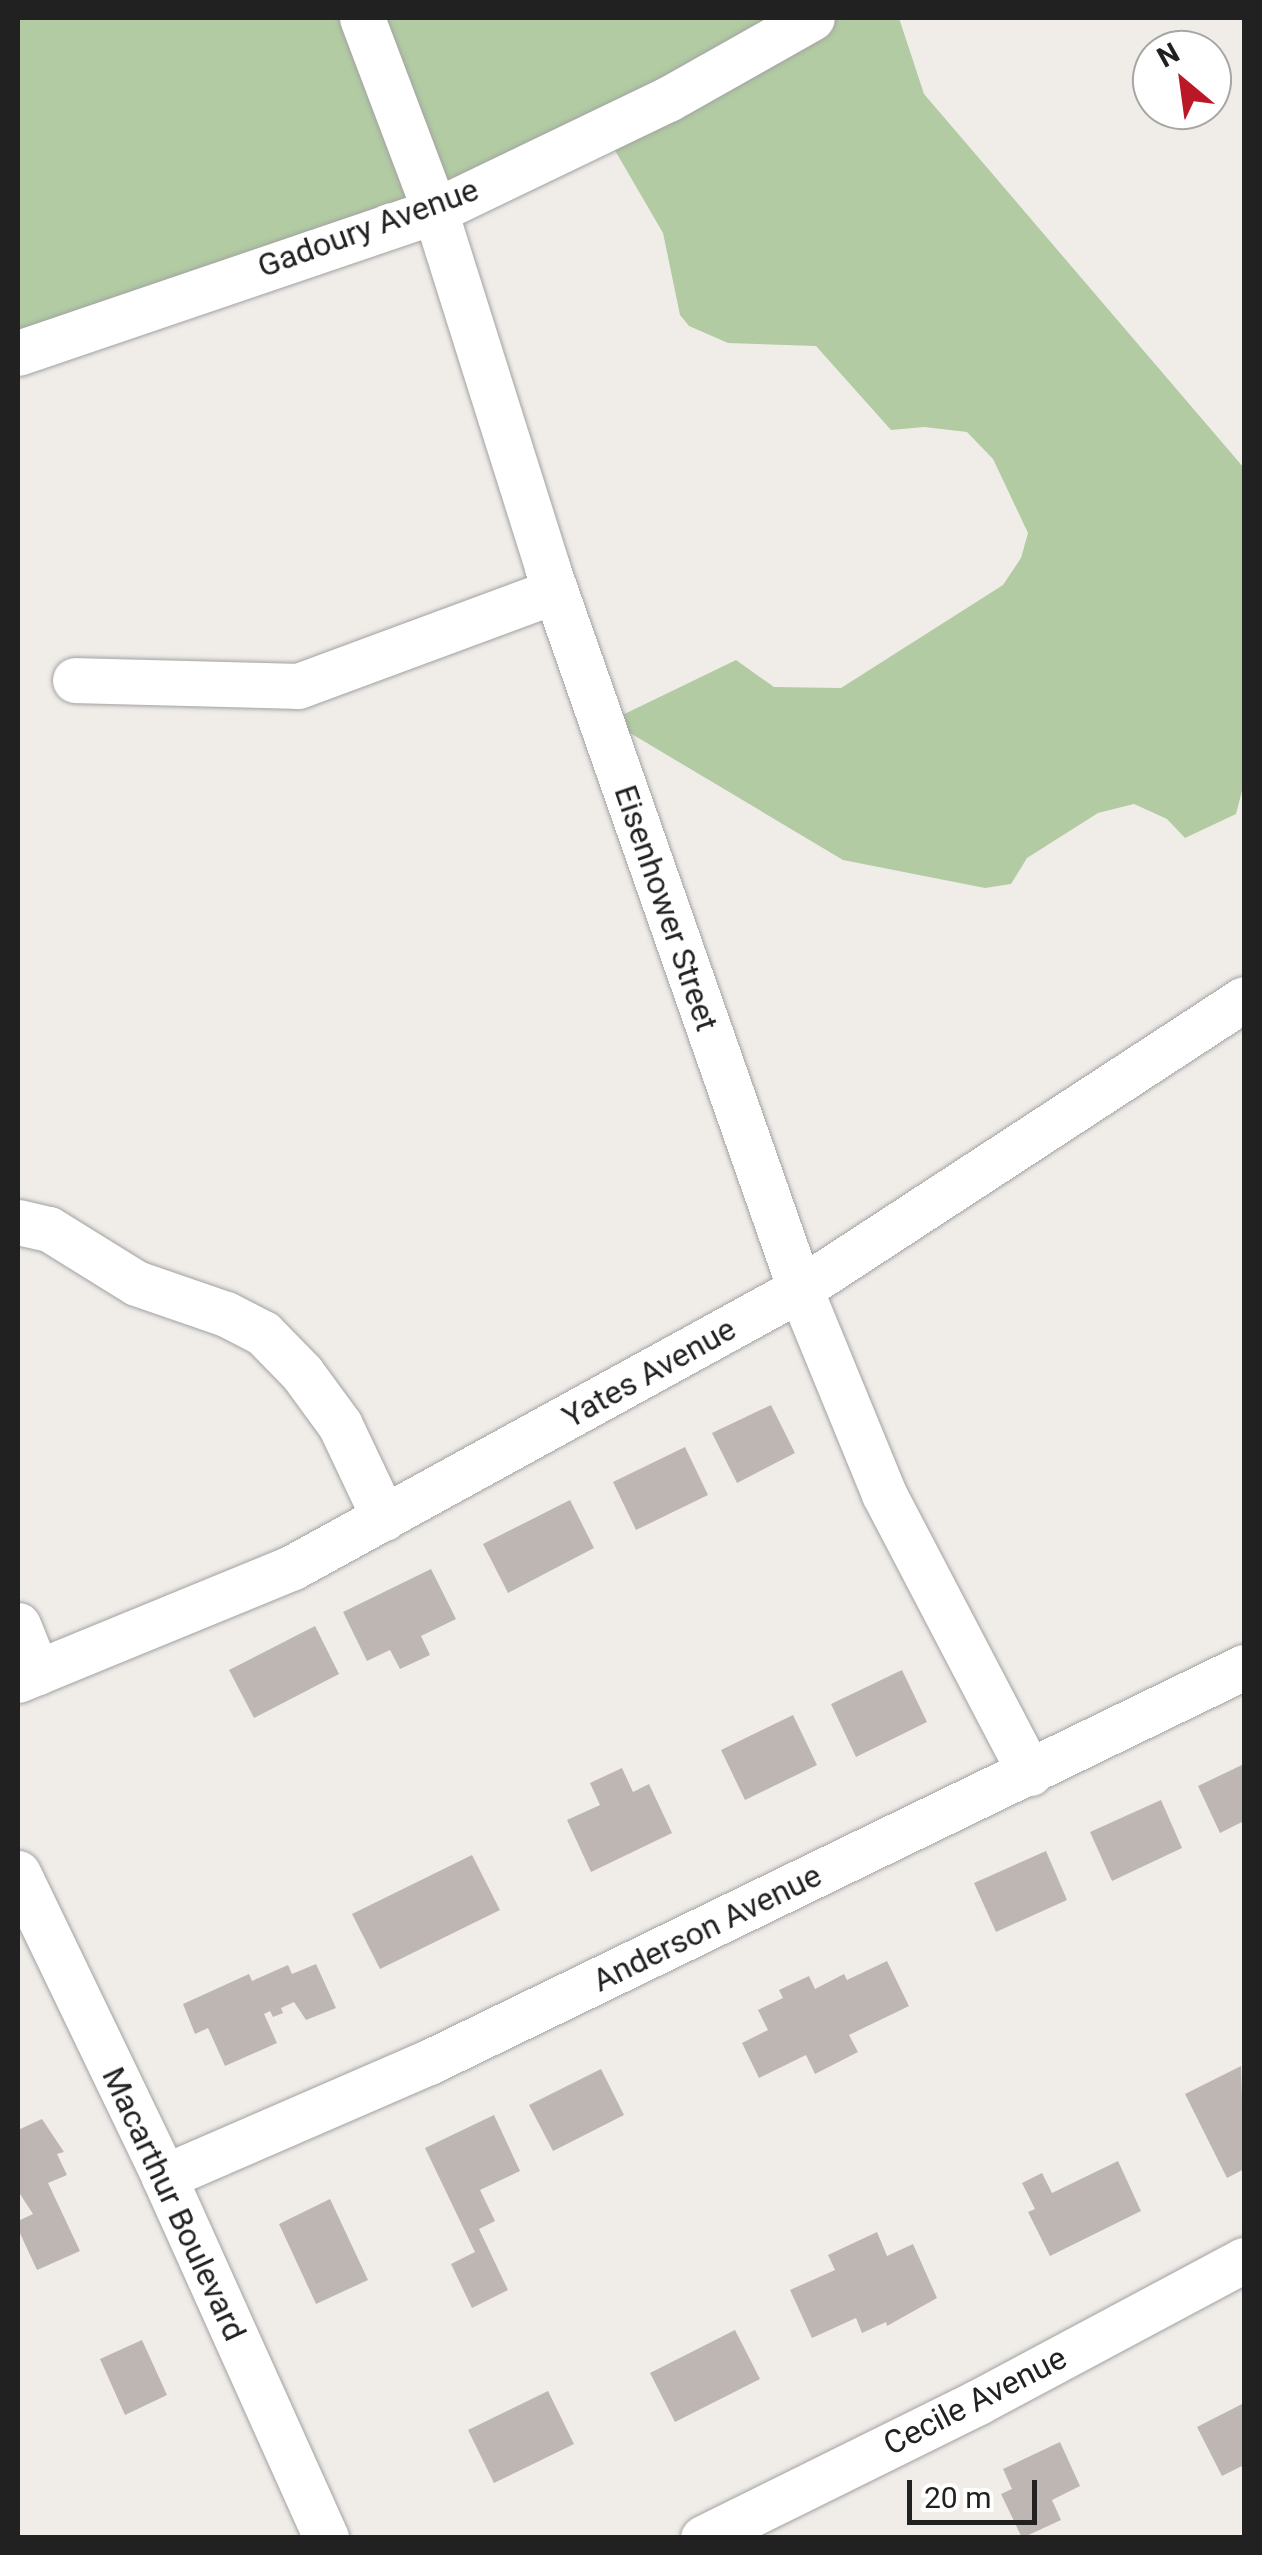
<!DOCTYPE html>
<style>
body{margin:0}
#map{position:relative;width:1262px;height:2555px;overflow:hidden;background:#f0ede9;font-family:Roboto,sans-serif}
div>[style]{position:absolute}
.forest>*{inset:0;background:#b2cba3}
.building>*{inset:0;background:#beb6b2}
.roads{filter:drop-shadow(0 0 2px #a2a2a2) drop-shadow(0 0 2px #a2a2a2)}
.minor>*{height:45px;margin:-22.5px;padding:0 22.5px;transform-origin:22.5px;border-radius:22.5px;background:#fff}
span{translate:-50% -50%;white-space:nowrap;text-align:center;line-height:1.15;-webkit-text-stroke:10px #fff;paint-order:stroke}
.street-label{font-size:32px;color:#212121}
.frame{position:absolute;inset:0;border:20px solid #212121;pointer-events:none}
.north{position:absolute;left:1132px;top:30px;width:100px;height:100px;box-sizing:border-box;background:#fff;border:2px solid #a6a6a6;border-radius:50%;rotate:331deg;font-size:28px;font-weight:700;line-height:40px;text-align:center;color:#212121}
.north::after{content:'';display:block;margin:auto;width:35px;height:45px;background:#ba1826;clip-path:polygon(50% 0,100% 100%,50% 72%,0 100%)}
.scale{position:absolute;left:907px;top:2480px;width:130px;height:45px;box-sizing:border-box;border:5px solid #212121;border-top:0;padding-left:12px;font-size:30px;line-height:35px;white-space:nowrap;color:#212121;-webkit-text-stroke:8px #fff;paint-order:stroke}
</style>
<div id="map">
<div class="forest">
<div style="clip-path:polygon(18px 18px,899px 18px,924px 94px,1244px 468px,1244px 783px,1236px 814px,1185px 838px,1167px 819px,1134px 804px,1098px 813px,1027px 858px,1011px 884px,985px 888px,843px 860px,610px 721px,736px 660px,774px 687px,841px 688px,1003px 585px,1021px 558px,1028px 533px,993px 459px,967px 432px,924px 427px,891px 430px,816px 346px,728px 343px,689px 326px,680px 315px,663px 233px,606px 135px,18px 347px)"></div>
</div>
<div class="building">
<div style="clip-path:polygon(771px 1405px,795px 1453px,737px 1483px,712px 1433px)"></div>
<div style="clip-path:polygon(685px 1447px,708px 1495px,636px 1530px,613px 1482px)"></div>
<div style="clip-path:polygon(570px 1500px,594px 1548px,508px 1593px,483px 1544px)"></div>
<div style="clip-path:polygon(431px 1569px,456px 1619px,421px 1636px,430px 1655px,400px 1669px,390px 1650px,367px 1661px,343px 1612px)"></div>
<div style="clip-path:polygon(315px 1626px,339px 1674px,254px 1718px,229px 1670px)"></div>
<div style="clip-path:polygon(902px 1670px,927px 1722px,856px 1757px,831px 1704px)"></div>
<div style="clip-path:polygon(793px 1715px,817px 1765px,745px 1800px,721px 1750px)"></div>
<div style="clip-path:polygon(1244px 1764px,1244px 1821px,1220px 1833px,1198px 1786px)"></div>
<div style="clip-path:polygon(622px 1768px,633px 1792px,649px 1784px,672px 1833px,591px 1872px,567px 1820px,600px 1805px,590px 1783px)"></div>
<div style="clip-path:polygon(1161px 1800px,1182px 1848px,1112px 1881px,1090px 1832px)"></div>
<div style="clip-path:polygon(1046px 1851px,1067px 1900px,996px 1932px,974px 1883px)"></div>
<div style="clip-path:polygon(472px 1855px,500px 1910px,380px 1969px,352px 1914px)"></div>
<div style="clip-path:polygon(887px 1961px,909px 2006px,849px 2035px,858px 2052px,815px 2074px,806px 2055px,759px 2078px,742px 2043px,768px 2030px,758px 2010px,783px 1998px,779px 1990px,809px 1976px,815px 1989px,844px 1974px,847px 1980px)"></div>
<div style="clip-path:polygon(316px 1964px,336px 2008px,306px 2020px,294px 2002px,281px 2008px,283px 2013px,273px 2017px,270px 2011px,264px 2014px,277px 2043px,225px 2066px,208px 2028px,195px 2034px,183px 2004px,249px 1974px,252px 1981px,288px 1965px,292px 1974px)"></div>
<div style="clip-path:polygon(1241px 2066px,1244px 2169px,1227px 2178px,1185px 2094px)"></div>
<div style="clip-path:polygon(601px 2069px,624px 2115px,553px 2151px,529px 2105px)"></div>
<div style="clip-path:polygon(494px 2115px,520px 2171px,480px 2190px,495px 2221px,479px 2229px,508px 2290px,472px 2308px,451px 2264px,475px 2252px,425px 2148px)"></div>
<div style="clip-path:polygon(42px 2119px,64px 2152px,57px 2154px,67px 2175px,48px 2183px,80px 2251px,37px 2270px,18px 2229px,18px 2221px,33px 2214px,18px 2191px,18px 2130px)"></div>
<div style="clip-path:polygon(1118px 2161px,1141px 2211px,1050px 2256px,1028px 2212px,1035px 2209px,1022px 2183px,1042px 2173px,1052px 2193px)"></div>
<div style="clip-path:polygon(330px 2199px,368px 2280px,316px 2304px,279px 2224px)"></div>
<div style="clip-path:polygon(877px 2232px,887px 2256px,913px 2244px,937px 2298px,887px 2326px,886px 2322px,862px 2333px,856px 2318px,812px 2338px,790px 2290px,835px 2270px,828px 2255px)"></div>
<div style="clip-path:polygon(735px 2330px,760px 2379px,675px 2422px,650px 2373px)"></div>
<div style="clip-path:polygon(142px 2340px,167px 2395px,125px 2415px,100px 2359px)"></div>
<div style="clip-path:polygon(548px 2391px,574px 2444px,494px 2483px,468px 2430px)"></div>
<div style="clip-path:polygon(1244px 2403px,1244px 2465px,1222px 2476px,1197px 2427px)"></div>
<div style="clip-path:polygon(1060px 2442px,1080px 2486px,1052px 2500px,1061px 2520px,1022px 2538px,1001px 2494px,1012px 2489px,1003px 2469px)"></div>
</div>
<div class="roads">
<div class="minor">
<div style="left:362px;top:18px;width:206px;rotate:69.3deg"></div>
<div style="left:435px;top:211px;width:373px;rotate:72.5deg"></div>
<div style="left:547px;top:567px;width:765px;rotate:70.69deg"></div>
<div style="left:800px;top:1289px;width:222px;rotate:67.7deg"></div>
<div style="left:884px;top:1494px;width:315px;rotate:62.4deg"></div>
<div style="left:18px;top:353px;width:441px;rotate:-18.8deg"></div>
<div style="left:435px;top:211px;width:259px;rotate:-25.7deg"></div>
<div style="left:668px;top:99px;width:165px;rotate:-29.4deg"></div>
<div style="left:75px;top:680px;width:223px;rotate:1.5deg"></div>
<div style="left:298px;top:686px;width:274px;rotate:-20.3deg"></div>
<div style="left:18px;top:1222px;width:32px;rotate:13deg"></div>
<div style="left:49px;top:1229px;width:102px;rotate:31.8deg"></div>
<div style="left:136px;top:1283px;width:95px;rotate:19deg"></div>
<div style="left:226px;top:1314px;width:42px;rotate:27.2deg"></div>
<div style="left:263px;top:1333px;width:56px;rotate:45.7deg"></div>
<div style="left:302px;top:1373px;width:64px;rotate:53.8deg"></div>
<div style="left:340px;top:1425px;width:103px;rotate:64.7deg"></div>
<div style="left:18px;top:1625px;width:51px;rotate:68deg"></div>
<div style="left:18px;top:1680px;width:297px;rotate:-22.3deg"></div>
<div style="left:293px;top:1567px;width:578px;rotate:-28.74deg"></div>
<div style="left:800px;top:1289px;width:530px;rotate:-33.15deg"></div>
<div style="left:18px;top:1873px;width:337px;rotate:64.3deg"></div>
<div style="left:164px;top:2177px;width:396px;rotate:65.8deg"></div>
<div style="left:164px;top:2177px;width:289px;rotate:-23.5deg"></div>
<div style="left:429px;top:2062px;width:906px;rotate:-25.86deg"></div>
<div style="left:703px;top:2538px;width:307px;rotate:-26.3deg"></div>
<div style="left:978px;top:2402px;width:302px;rotate:-28.1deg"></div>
</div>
</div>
<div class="street-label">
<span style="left:368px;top:228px;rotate:-20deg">Gadoury Avenue</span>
<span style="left:666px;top:908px;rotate:71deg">Eisenhower Street</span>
<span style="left:649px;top:1373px;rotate:-29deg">Yates Avenue</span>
<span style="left:707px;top:1928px;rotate:-26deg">Anderson Avenue</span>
<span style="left:174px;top:2204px;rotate:65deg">Macarthur Boulevard</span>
<span style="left:975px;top:2401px;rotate:-27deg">Cecile Avenue</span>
</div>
<div class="frame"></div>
<div class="north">N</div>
<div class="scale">20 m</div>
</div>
